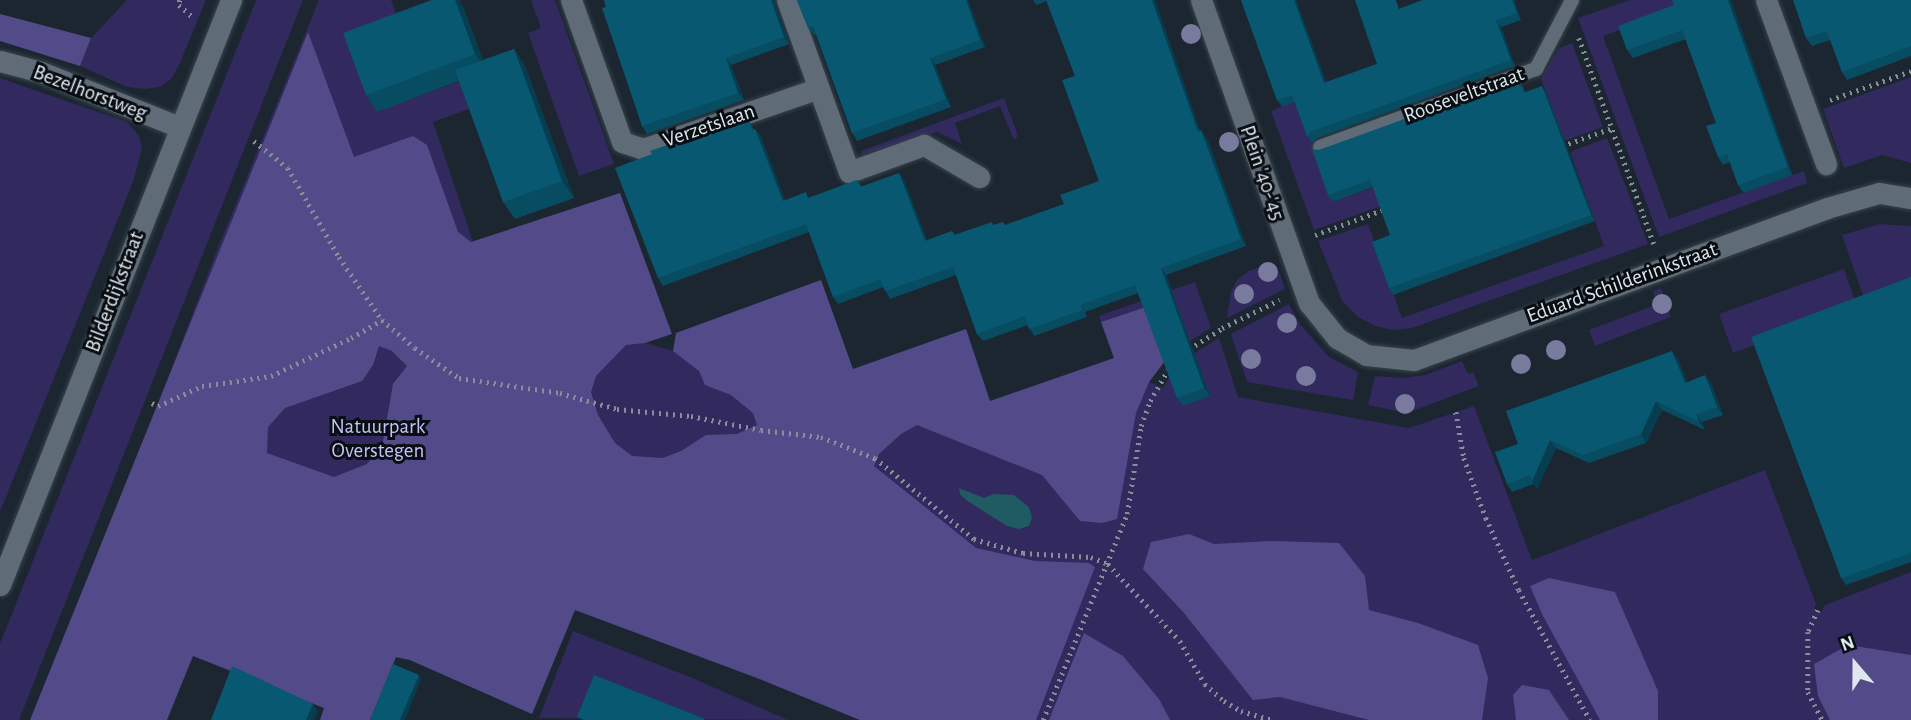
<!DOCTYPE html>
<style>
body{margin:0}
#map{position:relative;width:1911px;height:720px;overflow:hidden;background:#1b2630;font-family:"Alegreya Sans",sans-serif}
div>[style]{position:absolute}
.green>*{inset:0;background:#32295e}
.forest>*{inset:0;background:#534b89}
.water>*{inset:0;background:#205a62}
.path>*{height:4.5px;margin-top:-2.25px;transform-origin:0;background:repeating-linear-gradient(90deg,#879098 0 2px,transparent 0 7px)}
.roads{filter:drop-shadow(0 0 2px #39434b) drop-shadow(0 0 2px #39434b)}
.lane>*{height:14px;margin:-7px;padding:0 7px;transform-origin:7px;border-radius:7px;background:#5f6c78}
.street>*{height:21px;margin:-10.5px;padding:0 10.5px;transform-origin:10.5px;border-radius:10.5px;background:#5f6c78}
.secondary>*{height:21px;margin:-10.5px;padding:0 10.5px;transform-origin:10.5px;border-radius:10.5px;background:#5f6c78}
.trees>*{width:20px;height:20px;margin:-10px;border-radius:50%;background:#787b9e}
.wall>*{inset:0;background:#084c62}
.shaded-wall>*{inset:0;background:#063e50}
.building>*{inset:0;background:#095872}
span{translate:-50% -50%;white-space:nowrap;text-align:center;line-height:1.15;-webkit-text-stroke:6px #090e13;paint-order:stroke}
.street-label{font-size:21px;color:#dfe6ed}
.park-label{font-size:21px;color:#c4c0f8}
.north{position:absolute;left:1820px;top:629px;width:70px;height:70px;-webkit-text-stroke:5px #090e13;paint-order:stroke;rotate:340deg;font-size:19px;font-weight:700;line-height:28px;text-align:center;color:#dfe6ed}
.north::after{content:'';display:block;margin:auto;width:24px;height:32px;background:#dfe6ed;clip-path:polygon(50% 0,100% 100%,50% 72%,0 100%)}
</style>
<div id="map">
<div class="green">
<div style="clip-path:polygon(127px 0,206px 0,179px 65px,172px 78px,160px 87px,145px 89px,127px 87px,80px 66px,91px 38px)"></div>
<div style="clip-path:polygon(256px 0,303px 0,19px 720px,0 720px,0 644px)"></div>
<div style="clip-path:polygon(319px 0,391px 0,396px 13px,432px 0,462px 0,352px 41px,377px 111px,464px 80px,474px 107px,433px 122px,473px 242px,628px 318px,646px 343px,673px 351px,834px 367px,978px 411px,1123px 370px,1163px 388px,1171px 374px,1188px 357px,1219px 338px,1238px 397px,1409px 428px,1474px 406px,1532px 560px,1765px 470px,1816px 604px,1814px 609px,1822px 611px,1825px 605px,1911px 572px,1911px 720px,860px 720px,757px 678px,575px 610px,532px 714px,410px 660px,387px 656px,97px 564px,215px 255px)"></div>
<div style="clip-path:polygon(531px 0,555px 0,614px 164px,579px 176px,528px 33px,541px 28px)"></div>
<div style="clip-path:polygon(1630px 0,1702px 0,1603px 36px,1669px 219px,1804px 171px,1807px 183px,1659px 237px,1578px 18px)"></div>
<div style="clip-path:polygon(1572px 43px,1603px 127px,1314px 230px,1271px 111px,1296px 101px,1333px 202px,1556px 121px,1541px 79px,1559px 48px)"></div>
<div style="clip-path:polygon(1911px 77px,1911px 163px,1882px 155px,1844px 168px,1823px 109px)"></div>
<div style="clip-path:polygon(0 78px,127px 122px,139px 136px,142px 148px,134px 179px,0 512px)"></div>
<div style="clip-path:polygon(1004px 98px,1018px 136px,1014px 140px,1000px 106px,955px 123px,962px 144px,937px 132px,863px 154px,861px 151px)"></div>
<div style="clip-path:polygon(1607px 138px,1648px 244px,1412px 328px,1393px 330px,1375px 326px,1358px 317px,1343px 302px,1318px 241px,1368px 224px,1402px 318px,1604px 246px,1570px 152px)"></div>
<div style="clip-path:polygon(1880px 224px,1911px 226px,1911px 286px,1866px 304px,1842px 235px)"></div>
<div style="clip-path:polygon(1266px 265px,1279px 271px,1285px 289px,1227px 318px,1231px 291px,1237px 280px,1249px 271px)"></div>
<div style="clip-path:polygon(1844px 269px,1857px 307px,1733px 353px,1719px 314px)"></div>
<div style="clip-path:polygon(1195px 282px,1211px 328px,1182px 346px,1146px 307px,1101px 322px,1099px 316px)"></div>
<div style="clip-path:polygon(1661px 288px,1671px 317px,1595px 346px,1589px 330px,1658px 304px,1653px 291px)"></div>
<div style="clip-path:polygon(1289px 304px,1300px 324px,1329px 357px,1358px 372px,1353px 400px,1247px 382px,1231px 334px)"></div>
<div style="clip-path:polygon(1462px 361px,1468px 374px,1473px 372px,1479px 386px,1407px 413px,1368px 405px,1375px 376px,1402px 378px,1425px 375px)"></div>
<div style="clip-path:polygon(573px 631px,690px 677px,788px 720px,539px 718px)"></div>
</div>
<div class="forest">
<div style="clip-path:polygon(0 14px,91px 38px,80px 66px,0 41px)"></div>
<div style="clip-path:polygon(evenodd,308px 32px,354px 157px,413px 136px,427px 145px,458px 232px,471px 242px,620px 193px,672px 334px,645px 343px,626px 345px,596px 376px,591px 392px,598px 415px,615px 443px,632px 456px,663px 458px,681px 451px,706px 435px,737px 434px,757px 425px,753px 413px,731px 395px,705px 385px,699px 371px,673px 351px,676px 333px,821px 280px,853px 369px,966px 329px,990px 401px,1114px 358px,1101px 322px,1146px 307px,1165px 361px,1149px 382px,1136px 413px,1117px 519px,1102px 523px,1080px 521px,1042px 475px,917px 425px,901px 434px,879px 454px,874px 466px,976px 548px,1035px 561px,1089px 563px,1095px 567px,1036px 720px,860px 720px,757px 678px,575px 610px,532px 714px,410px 660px,396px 657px,370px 720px,320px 720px,324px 708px,193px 656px,167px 720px,30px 720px,308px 32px,379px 346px,392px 351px,407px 366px,393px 384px,382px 447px,367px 464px,334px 477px,267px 453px,268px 427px,285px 408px,362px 381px,373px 365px,379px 346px)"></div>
<div style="clip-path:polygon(1189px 534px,1214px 544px,1273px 541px,1339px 543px,1365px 576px,1369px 610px,1418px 623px,1478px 645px,1488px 678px,1482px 720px,1369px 720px,1280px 697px,1253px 700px,1184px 613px,1143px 569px,1151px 542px)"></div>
<div style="clip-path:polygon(1549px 578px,1615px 592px,1658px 691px,1658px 720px,1600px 720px,1543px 616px,1530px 586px)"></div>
<div style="clip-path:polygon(1084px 633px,1123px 656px,1159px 699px,1170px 720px,1049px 720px)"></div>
<div style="clip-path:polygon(1848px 645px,1911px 655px,1911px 720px,1830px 720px,1818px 696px,1814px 664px)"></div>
<div style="clip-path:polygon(1522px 685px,1549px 690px,1569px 720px,1516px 720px,1513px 695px)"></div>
</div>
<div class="water">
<div style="clip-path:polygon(959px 488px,984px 498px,994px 494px,1014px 495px,1029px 507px,1032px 518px,1029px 526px,1019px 529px,1007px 526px,966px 500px,960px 494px)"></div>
</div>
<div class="path">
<div style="left:180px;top:0;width:5px;rotate:101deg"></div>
<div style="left:179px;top:5px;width:20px;rotate:41deg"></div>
<div style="left:1579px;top:38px;width:219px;rotate:70deg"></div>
<div style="left:1830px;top:100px;width:86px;rotate:-19.7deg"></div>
<div style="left:254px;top:141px;width:43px;rotate:38.5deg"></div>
<div style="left:288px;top:168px;width:103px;rotate:60.2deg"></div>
<div style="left:339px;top:257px;width:76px;rotate:55.7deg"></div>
<div style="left:382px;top:320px;width:43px;rotate:40.3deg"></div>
<div style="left:415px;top:348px;width:53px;rotate:34.3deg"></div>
<div style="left:459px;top:378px;width:102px;rotate:8.4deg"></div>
<div style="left:560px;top:393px;width:59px;rotate:15.7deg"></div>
<div style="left:617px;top:409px;width:74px;rotate:5.4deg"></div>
<div style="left:691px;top:416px;width:71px;rotate:11.3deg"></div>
<div style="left:761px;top:430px;width:60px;rotate:6.7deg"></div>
<div style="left:821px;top:437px;width:58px;rotate:21.3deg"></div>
<div style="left:875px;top:458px;width:128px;rotate:39.3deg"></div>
<div style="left:974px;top:539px;width:51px;rotate:15.9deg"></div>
<div style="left:1023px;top:553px;width:68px;rotate:3.4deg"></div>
<div style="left:1091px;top:557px;width:18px;rotate:22deg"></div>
<div style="left:1108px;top:564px;width:105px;rotate:46.9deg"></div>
<div style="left:1180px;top:641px;width:50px;rotate:59.8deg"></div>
<div style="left:1205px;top:684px;width:25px;rotate:42deg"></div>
<div style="left:1224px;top:701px;width:20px;rotate:30deg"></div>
<div style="left:1241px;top:711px;width:32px;rotate:16deg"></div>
<div style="left:1562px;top:146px;width:53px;rotate:-19.8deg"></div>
<div style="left:1315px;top:235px;width:75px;rotate:-20.4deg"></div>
<div style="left:1189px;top:349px;width:39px;rotate:-32deg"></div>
<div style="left:1222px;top:328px;width:64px;rotate:-26.2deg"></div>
<div style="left:152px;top:403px;width:7px;rotate:27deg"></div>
<div style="left:158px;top:406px;width:48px;rotate:-24.4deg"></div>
<div style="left:202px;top:386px;width:70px;rotate:-8.2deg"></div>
<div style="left:271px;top:376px;width:89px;rotate:-25.4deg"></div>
<div style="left:351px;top:338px;width:36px;rotate:-30deg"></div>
<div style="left:1456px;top:412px;width:47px;rotate:80.1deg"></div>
<div style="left:1464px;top:458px;width:64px;rotate:69.9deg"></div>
<div style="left:1486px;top:518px;width:79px;rotate:65.4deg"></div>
<div style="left:1519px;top:590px;width:148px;rotate:61.4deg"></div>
<div style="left:1818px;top:610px;width:24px;rotate:114deg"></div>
<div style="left:1808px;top:632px;width:60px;rotate:90deg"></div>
<div style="left:1808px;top:692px;width:31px;rotate:63deg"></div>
<div style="left:1043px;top:720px;width:222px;rotate:-67.8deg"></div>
<div style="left:1127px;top:514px;width:89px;rotate:-81deg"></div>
<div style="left:1141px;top:426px;width:27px;rotate:-70deg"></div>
<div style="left:1150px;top:401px;width:39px;rotate:-60deg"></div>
</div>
<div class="roads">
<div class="lane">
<div style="left:1320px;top:147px;width:230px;rotate:-19.9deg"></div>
<div style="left:1536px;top:69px;width:78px;rotate:-62.4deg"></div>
</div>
<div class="street">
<div style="left:571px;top:0;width:151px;rotate:70.2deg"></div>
<div style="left:622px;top:142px;width:22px;rotate:18deg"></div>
<div style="left:643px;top:149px;width:186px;rotate:-19.1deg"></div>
<div style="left:787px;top:0;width:183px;rotate:70.2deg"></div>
<div style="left:849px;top:172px;width:80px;rotate:-19.8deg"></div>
<div style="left:924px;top:145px;width:64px;rotate:30.2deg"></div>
<div style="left:1201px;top:0;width:322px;rotate:70.4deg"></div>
<div style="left:1309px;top:303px;width:45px;rotate:51.3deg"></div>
<div style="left:1337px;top:338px;width:34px;rotate:30deg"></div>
<div style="left:1366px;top:355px;width:48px;rotate:5.9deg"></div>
<div style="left:1414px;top:360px;width:440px;rotate:-20.2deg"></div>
<div style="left:1827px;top:208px;width:54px;rotate:-16.1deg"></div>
<div style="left:1879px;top:193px;width:32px;rotate:9deg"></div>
<div style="left:1766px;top:0;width:175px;rotate:69.9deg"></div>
</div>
<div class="secondary">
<div style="left:0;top:61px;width:42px;rotate:15deg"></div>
<div style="left:41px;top:72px;width:149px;rotate:21.7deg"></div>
<div style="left:0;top:585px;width:629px;rotate:-68.45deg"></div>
</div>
</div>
<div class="trees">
<div style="left:1191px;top:34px"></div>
<div style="left:1229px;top:142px"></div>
<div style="left:1268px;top:272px"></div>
<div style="left:1244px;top:294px"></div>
<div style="left:1662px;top:304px"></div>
<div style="left:1287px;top:323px"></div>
<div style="left:1556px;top:350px"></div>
<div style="left:1251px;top:359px"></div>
<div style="left:1521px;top:364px"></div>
<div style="left:1306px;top:376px"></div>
<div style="left:1405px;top:404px"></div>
</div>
<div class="wall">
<div style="clip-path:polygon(432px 0,458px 0,464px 9px,483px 60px,514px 49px,525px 66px,574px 198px,515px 219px,503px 202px,459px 81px,377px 112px,366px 95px)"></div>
<div style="clip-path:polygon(604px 0,775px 0,775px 4px,789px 44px,731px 65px,744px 100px,647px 134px,642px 126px)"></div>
<div style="clip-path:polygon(797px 0,968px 0,985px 47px,935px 65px,951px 107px,857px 141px,852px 133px,816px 34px,814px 35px,808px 28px)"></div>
<div style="clip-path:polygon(1033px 0,1155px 0,1200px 131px,1207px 138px,1246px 246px,1166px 275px,1210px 396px,1183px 406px,1177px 398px,1138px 293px,1085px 312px,1087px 317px,1034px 336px,1028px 325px,983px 341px,977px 334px,956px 275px,890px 299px,883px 287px,838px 304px,833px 297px,809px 232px,663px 286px,658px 278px,652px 154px,747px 117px,754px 130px,755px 129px,761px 137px,785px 200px,809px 198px,857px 180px,862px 187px,899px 173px,904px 180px,927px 240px,952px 231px,955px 235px,994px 225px,1006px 225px,1064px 204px,1099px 181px,1075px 76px,1047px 1px,1036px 5px)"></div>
<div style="clip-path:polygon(1241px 0,1296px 0,1326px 82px,1377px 64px,1401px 8px,1423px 0,1514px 0,1521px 20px,1501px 27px,1515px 66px,1317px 138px,1312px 143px,1307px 136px,1295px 102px,1282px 107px,1277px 100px)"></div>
<div style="clip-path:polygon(1911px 0,1911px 56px,1847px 80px,1842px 72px,1830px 40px,1812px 46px,1806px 38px)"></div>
<div style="clip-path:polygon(1672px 1px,1793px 175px,1744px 193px,1738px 185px,1730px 162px,1723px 165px,1718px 157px,1716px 123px,1686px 39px,1633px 58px,1627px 50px,1674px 5px)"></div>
<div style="clip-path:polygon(1522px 84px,1525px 92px,1546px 92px,1595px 221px,1393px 295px,1389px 288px,1390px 235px,1373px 187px,1333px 202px,1328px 195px,1319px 150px)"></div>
<div style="clip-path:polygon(1911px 277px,1911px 562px,1846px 585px,1841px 578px)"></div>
<div style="clip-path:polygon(1678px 359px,1687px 382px,1711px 383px,1723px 415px,1702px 422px,1705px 430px,1662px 410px,1646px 443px,1589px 463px,1556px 448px,1537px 489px,1534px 484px,1512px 492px,1507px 484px,1518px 444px)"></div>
</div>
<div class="shaded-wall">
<div style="clip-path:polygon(455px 0,458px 0,464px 9px,487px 71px,475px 54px)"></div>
<div style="clip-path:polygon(771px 0,775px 0,775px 4px,789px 44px,784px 37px)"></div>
<div style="clip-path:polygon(966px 0,968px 0,985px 47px,980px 40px)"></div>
<div style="clip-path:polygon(1152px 0,1155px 0,1203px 139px,1198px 132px)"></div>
<div style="clip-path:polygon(1294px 0,1296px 0,1329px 90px,1324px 83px)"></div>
<div style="clip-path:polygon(1512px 0,1514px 0,1521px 20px,1517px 13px)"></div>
<div style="clip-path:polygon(1728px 0,1731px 0,1793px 175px,1788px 167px)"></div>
<div style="clip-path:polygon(1496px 20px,1501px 27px,1515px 66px,1511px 60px)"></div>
<div style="clip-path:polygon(514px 49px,525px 66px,574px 198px,562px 181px)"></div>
<div style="clip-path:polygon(726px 58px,731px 65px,744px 100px,738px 93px)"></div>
<div style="clip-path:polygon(930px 58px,935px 65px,951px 107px,946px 99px)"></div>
<div style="clip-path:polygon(1542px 86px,1546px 92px,1595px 221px,1591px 215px)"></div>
<div style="clip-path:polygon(755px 129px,761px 137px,788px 208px,783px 201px)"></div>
<div style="clip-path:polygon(1201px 130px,1207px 138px,1246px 246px,1241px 239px)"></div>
<div style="clip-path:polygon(899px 173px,904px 180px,930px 248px,925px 241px)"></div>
<div style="clip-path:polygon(1161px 268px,1166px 275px,1210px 396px,1204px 388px)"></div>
<div style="clip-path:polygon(1672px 351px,1678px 359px,1690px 391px,1685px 383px)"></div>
<div style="clip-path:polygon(1705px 375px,1711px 383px,1723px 415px,1717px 407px)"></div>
<div style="clip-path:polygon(1656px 401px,1662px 410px,1646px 443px,1641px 434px)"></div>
<div style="clip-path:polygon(1696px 414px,1702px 422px,1705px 430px,1699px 422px)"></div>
<div style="clip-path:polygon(1550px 440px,1556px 448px,1537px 489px,1532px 481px)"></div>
<div style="clip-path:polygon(419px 675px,421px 679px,405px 720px,400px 720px)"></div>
<div style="clip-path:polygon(313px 704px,318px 712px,314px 720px,306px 720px)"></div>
</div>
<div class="building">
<div style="clip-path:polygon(432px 0,455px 0,475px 54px,366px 95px,343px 33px)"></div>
<div style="clip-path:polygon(604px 0,771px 0,784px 37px,726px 58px,738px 93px,642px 126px,602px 8px,606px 7px)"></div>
<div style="clip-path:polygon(797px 0,966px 0,980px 40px,930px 58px,946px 99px,852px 133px,813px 26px,808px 28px)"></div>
<div style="clip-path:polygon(1046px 0,1152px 0,1198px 132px,1201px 130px,1241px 239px,1161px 268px,1204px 388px,1177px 398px,1135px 285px,1080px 305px,1082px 310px,1029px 329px,1025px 316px,977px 334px,953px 267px,885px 291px,880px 279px,833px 297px,806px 224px,658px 278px,615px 168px,652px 154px,650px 151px,747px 117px,752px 131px,755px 129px,783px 201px,806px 192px,808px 198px,857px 180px,860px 187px,899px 173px,925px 241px,952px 231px,954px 235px,992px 222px,993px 225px,1003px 222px,1005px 225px,1064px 204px,1060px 195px,1099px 181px,1062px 80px,1075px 76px)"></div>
<div style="clip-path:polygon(1241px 0,1294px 0,1324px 83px,1377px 64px,1355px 0,1396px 0,1399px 9px,1423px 0,1512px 0,1517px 13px,1496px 20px,1511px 60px,1312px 131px,1307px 136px,1292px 95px,1277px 100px)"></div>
<div style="clip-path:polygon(1674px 0,1728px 0,1788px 167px,1738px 185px,1727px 154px,1718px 157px,1706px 126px,1716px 123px,1682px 30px,1627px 50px,1618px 26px,1674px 5px,1672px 1px)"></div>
<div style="clip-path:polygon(1793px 0,1911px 0,1911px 46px,1842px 72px,1827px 31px,1806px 38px)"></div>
<div style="clip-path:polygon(514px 49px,562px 181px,503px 202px,455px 70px)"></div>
<div style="clip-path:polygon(1517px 78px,1523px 93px,1542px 86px,1591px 215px,1389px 288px,1372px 242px,1390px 235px,1370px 180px,1328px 195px,1312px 149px,1319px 150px)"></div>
<div style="clip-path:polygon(1911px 277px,1911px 553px,1841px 578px,1751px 337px)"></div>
<div style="clip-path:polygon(1672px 351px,1685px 383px,1705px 375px,1717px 407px,1696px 414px,1699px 422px,1656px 401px,1641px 434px,1583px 455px,1550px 440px,1532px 481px,1530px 475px,1507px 484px,1495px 452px,1518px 444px,1506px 411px)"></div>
<div style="clip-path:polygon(393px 664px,419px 675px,400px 720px,370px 720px)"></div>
<div style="clip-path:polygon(232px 666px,313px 704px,306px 720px,211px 720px)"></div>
<div style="clip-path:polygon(594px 675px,705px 719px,704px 720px,584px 720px,577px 717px)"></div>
</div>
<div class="street-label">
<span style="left:90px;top:93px;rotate:21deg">Bezelhorstweg</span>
<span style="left:1464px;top:95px;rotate:-20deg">Rooseveltstraat</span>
<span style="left:709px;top:126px;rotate:-19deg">Verzetslaan</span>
<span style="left:1262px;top:173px;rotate:71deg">Plein '40-'45</span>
<span style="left:1622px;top:283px;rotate:-20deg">Eduard Schilderinkstraat</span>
<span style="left:115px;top:292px;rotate:-69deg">Bilderdijkstraat</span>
</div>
<div class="park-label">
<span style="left:378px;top:439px">Natuurpark<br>Overstegen</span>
</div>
<div class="north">N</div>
</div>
